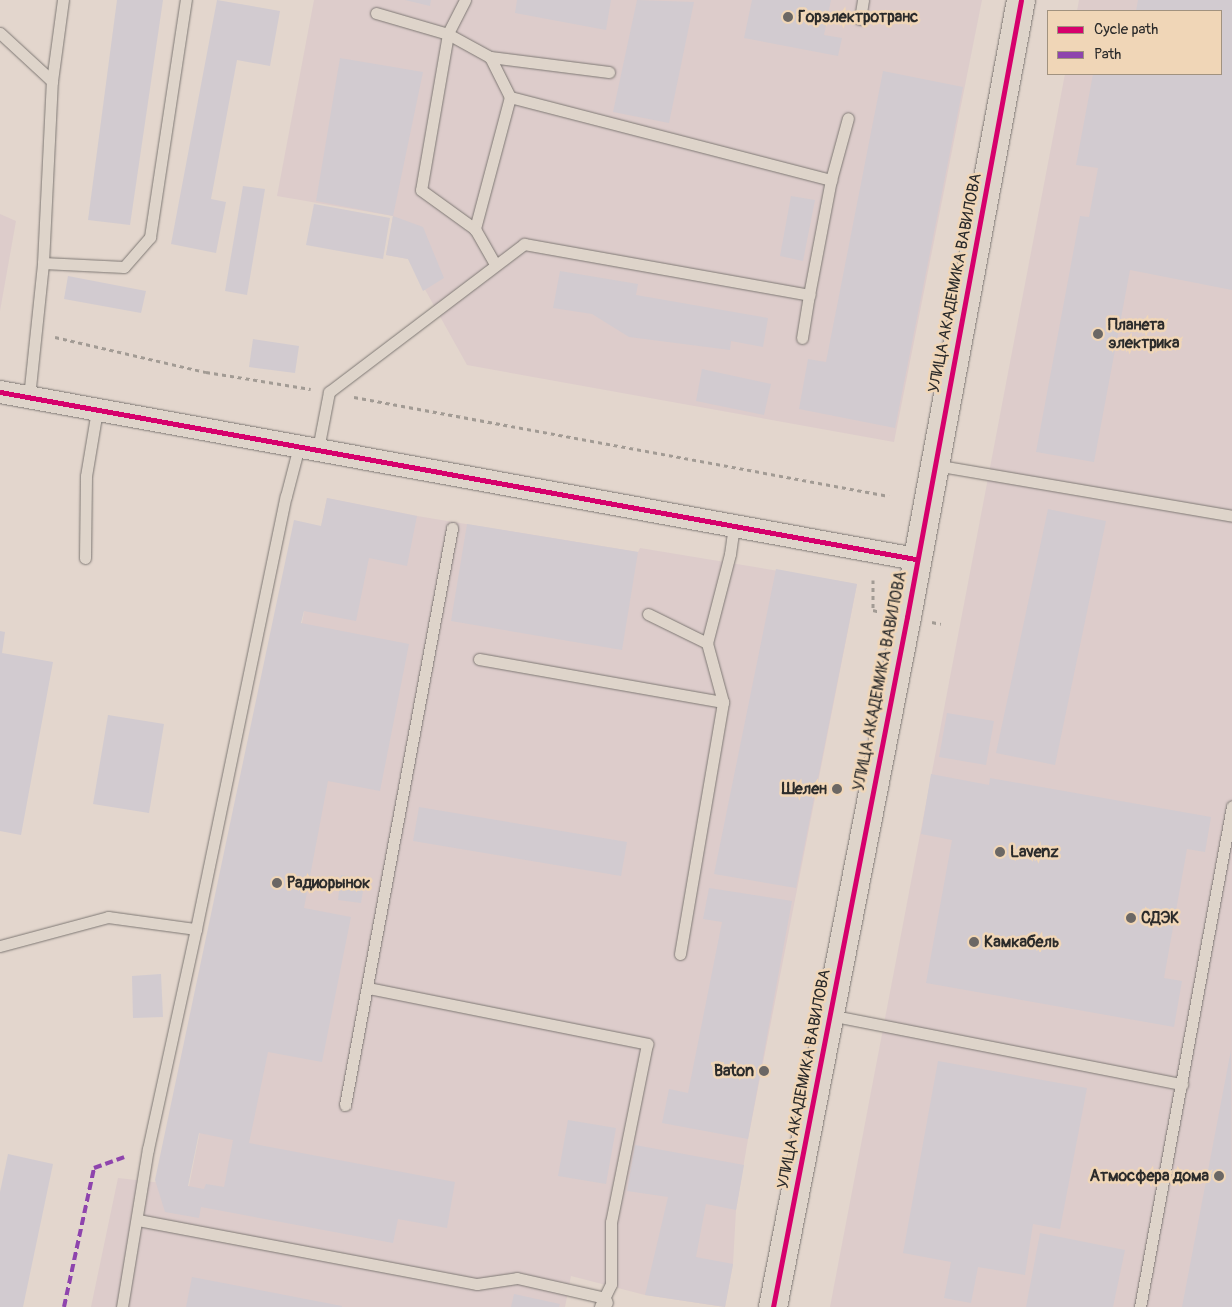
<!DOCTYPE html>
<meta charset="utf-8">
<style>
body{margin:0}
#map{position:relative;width:1232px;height:1307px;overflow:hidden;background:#e3d6cd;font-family:Pangolin,sans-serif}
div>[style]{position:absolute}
.built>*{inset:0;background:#ddcccb}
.building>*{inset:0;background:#d2cbd0}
.path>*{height:3px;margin-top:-1.5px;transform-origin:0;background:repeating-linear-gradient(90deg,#a29b94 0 4px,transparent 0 8px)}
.roads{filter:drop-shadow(0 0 1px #7e7874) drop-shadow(0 0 1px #7e7874)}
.lane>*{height:11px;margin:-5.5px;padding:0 5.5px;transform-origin:5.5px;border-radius:5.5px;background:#ded4ca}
.street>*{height:22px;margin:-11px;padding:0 11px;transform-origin:11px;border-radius:11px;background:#ded4ca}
.secondary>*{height:28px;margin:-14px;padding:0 14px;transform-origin:14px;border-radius:14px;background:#ded4ca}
.quiet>*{height:4px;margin-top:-2px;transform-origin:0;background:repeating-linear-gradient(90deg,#8e44ad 0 8px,transparent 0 12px)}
.cycleway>*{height:5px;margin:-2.5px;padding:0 2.5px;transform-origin:2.5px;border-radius:2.5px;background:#d6006c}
.dots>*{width:14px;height:14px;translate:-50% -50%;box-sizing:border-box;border:2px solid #f0d6b7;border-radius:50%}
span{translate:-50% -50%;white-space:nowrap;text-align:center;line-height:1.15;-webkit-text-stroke:5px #f0d6b7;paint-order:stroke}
.poi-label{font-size:16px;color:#2b2b2b;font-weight:700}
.left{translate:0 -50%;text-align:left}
.right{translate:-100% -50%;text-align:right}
.street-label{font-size:16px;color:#2b2b2b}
.legend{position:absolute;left:1047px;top:10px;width:175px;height:65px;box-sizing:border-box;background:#f0d6b7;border:1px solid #a1927f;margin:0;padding:6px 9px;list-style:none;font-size:15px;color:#2b2b2b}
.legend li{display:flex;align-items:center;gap:10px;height:25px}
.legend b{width:25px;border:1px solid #a1927f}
</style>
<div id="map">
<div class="built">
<div style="clip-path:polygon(314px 0,982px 0,894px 442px,467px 365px,408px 259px,386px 255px,393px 216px,277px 196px)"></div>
<div style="clip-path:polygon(1079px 0,1232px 0,1232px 1307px,830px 1307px,1065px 74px,1221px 74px,1221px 11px,1077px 11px)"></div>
<div style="clip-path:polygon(0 214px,16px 221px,0 311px)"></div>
<div style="clip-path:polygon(327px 498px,417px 516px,638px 552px,640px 548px,857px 584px,748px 1139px,736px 1210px,733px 1264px,725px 1307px,645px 1295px,571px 1276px,565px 1307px,91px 1307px,118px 1178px,189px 1186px)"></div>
</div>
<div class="building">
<div style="clip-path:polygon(117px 0,163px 0,130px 225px,88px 220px)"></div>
<div style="clip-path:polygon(217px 0,280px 11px,270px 66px,237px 60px,211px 199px,226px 202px,216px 253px,171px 244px)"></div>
<div style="clip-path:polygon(405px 0,431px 0,430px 6px)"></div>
<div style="clip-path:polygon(517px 0,611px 0,606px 30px,515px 13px)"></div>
<div style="clip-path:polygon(637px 0,694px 2px,669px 123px,613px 112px)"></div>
<div style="clip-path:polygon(752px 0,831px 0,824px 35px,842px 38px,838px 56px,744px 38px)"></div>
<div style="clip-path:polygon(1138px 0,1232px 0,1232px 290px,1130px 270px,1094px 462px,1036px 452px,1080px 216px,1089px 217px,1098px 168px,1076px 165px,1093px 74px,1221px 74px,1221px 11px,1136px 11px)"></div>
<div style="clip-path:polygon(340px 58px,423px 72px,393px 216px,316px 201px)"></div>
<div style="clip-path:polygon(883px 71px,963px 87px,895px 428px,799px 409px,808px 359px,826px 362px)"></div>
<div style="clip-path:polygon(243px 186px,265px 189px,247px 295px,225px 291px)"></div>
<div style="clip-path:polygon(791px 196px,815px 200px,803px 261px,780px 256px)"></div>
<div style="clip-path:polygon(314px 204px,390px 218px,383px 259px,306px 245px)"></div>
<div style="clip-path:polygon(393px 216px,423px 227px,444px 278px,423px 291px,408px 259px,386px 255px)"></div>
<div style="clip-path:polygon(560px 271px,638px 284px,636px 295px,768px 318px,763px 347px,731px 341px,730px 350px,629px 337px,592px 314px,553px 308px)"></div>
<div style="clip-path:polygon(68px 276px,146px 291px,141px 313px,64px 299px)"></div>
<div style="clip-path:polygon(253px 339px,299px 346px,295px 373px,249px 367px)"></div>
<div style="clip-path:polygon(702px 369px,771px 384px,764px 415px,696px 401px)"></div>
<div style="clip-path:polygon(evenodd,327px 498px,417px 516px,407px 566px,369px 558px,356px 621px,304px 611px,301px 623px,409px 644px,380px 791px,328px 781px,304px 908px,351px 917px,322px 1062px,268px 1052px,249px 1143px,455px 1182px,447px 1228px,398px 1219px,393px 1243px,201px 1207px,199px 1218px,165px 1212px,155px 1180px,294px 520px,321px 526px,327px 498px,199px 1133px,233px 1140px,224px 1187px,206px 1184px,204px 1189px,188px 1186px,199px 1133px)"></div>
<div style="clip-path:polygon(1048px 509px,1106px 521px,1055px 765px,996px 753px)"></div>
<div style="clip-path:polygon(467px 524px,638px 552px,622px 650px,451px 621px)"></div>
<div style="clip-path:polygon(776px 569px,857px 584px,796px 888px,714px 874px)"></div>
<div style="clip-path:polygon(0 631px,5px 632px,2px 653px,53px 662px,21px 835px,0 831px)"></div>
<div style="clip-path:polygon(947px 713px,994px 721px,986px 765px,939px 757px)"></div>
<div style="clip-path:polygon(108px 715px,164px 724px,149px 813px,93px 804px)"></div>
<div style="clip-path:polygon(931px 774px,989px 785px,990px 778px,1211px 817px,1205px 852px,1187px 849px,1164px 978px,1182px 981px,1174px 1027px,926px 983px,952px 840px,921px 834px)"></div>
<div style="clip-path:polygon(419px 807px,627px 842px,621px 876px,413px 841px)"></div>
<div style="clip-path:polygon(341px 875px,365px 879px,361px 903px,338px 900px)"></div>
<div style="clip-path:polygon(709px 888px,792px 901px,748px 1139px,662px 1123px,669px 1089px,688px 1093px,722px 922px,703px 919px)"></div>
<div style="clip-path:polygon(161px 974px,163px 1017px,133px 1018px,132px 976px)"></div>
<div style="clip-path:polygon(1231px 1050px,1232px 1307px,1182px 1307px)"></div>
<div style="clip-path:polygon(938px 1061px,1087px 1088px,1060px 1229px,1033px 1224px,1025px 1275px,978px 1267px,971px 1303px,944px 1298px,951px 1262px,903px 1253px)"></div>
<div style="clip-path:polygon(568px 1120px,616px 1128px,606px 1184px,558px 1176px)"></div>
<div style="clip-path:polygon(635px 1145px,744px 1165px,736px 1210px,706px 1204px,696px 1257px,733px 1264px,725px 1307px,645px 1295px,668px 1197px,627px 1191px)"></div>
<div style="clip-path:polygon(8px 1154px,53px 1164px,23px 1307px,0 1307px,0 1192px)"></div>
<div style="clip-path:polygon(1040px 1233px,1125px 1250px,1113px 1307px,1026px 1307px)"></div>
<div style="clip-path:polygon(192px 1277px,342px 1306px,342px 1307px,186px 1307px)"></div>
<div style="clip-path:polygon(514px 1294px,560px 1304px,559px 1307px,511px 1307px)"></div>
</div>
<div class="path">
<div style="left:55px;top:337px;width:155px;rotate:13.1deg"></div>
<div style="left:206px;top:372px;width:106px;rotate:9.2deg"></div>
<div style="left:354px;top:397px;width:544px;rotate:10.48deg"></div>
<div style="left:873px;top:580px;width:30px;rotate:90deg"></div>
<div style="left:873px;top:610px;width:7px;rotate:16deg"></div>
<div style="left:932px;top:622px;width:9px;rotate:13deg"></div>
</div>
<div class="roads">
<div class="lane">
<div style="left:465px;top:0;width:38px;rotate:117deg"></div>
<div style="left:448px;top:34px;width:158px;rotate:99.8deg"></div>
<div style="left:421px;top:190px;width:67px;rotate:35.8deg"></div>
<div style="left:376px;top:13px;width:75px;rotate:16.3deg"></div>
<div style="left:448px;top:34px;width:48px;rotate:28.7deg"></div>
<div style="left:490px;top:57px;width:45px;rotate:63.4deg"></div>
<div style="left:510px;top:97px;width:137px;rotate:104.9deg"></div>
<div style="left:475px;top:229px;width:40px;rotate:60.3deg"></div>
<div style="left:860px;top:19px;width:19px;rotate:-81deg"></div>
<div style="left:0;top:33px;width:71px;rotate:42.7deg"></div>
<div style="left:52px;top:81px;width:82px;rotate:-82.3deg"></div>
<div style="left:490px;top:57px;width:120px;rotate:7.2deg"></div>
<div style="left:510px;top:97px;width:332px;rotate:14.5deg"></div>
<div style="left:43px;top:263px;width:81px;rotate:2.8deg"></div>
<div style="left:124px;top:267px;width:40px;rotate:-49deg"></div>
<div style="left:150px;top:237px;width:240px;rotate:-81.4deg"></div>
<div style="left:802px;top:338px;width:44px;rotate:-80.8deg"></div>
<div style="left:29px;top:397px;width:135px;rotate:-84deg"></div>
<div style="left:43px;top:263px;width:182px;rotate:-87.2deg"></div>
<div style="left:318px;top:449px;width:58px;rotate:-79.1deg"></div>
<div style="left:329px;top:392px;width:245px;rotate:-37.2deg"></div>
<div style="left:524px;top:244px;width:290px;rotate:10.1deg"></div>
<div style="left:809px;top:295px;width:117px;rotate:-79.2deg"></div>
<div style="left:831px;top:180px;width:64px;rotate:-74.7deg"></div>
<div style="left:935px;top:465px;width:301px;rotate:9.7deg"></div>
<div style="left:85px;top:558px;width:82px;rotate:-89.3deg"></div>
<div style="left:86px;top:476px;width:67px;rotate:-80.5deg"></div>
<div style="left:648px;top:614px;width:66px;rotate:26.2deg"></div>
<div style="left:479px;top:659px;width:248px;rotate:10deg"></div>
<div style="left:0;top:946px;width:112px;rotate:-15deg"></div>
<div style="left:108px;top:917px;width:89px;rotate:7.8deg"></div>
<div style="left:196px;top:929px;width:442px;rotate:-78.3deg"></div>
<div style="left:286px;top:496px;width:52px;rotate:-75.4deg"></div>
<div style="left:680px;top:954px;width:256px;rotate:-80.3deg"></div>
<div style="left:723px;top:702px;width:61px;rotate:-105.2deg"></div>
<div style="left:707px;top:643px;width:92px;rotate:-75.5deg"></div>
<div style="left:730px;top:554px;width:27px;rotate:-82deg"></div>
<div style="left:368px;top:988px;width:285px;rotate:11.3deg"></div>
<div style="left:647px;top:1044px;width:182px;rotate:101.4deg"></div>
<div style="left:611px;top:1222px;width:62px;rotate:90deg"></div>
<div style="left:611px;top:1284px;width:25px;rotate:116deg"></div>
<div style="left:829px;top:1015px;width:360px;rotate:11.1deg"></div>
<div style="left:345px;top:1105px;width:587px;rotate:-79.49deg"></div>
<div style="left:138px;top:1220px;width:345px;rotate:10.7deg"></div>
<div style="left:477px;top:1284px;width:40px;rotate:-8.5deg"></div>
<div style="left:517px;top:1278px;width:90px;rotate:12.8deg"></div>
<div style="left:605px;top:1298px;width:5px;rotate:68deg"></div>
<div style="left:122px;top:1307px;width:160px;rotate:-80.7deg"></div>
<div style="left:148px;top:1149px;width:225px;rotate:-77.7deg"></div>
<div style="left:1140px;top:1307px;width:509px;rotate:-79.59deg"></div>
</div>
<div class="street">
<div style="left:0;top:392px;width:930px;rotate:10.34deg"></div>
</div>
<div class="secondary">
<div style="left:773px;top:1307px;width:703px;rotate:-79.01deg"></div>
<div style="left:907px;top:617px;width:627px;rotate:-79.53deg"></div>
</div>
</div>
<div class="quiet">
<div style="left:64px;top:1307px;width:142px;rotate:-77.8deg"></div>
<div style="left:94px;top:1168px;width:35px;rotate:-20deg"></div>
</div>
<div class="cycleway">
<div style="left:0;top:392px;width:930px;rotate:10.34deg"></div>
<div style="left:773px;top:1307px;width:703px;rotate:-79.01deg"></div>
<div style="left:907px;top:617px;width:627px;rotate:-79.53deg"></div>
</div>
<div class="dots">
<div style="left:788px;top:17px;background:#6b6764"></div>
<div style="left:1098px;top:334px;background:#6b6764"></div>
<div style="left:837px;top:789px;background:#6b6764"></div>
<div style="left:1000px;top:852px;background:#6b6764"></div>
<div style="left:277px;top:883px;background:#6b6764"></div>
<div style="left:1131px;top:918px;background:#6b6764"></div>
<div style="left:974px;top:942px;background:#6b6764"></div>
<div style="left:764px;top:1071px;background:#6b6764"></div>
<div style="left:1219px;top:1176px;background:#6b6764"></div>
</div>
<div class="poi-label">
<span class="left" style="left:798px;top:17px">Горэлектротранс</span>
<span class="left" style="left:1108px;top:334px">Планета<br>электрика</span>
<span class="right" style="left:827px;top:789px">Шелен</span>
<span class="left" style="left:1010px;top:852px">Lavenz</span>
<span class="left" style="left:287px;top:883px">Радиорынок</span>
<span class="left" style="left:1141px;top:918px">СДЭК</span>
<span class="left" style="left:984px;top:942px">Камкабель</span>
<span class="right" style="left:754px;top:1071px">Baton</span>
<span class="right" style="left:1209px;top:1176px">Атмосфера дома</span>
</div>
<div class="street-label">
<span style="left:955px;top:283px;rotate:-79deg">УЛИЦА АКАДЕМИКА ВАВИЛОВА</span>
<span style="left:880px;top:681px;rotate:-79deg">УЛИЦА АКАДЕМИКА ВАВИЛОВА</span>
<span style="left:804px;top:1079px;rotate:-79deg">УЛИЦА АКАДЕМИКА ВАВИЛОВА</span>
</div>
<ul class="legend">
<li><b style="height:6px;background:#d6006c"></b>Cycle path</li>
<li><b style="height:6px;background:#8e44ad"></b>Path</li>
</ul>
</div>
